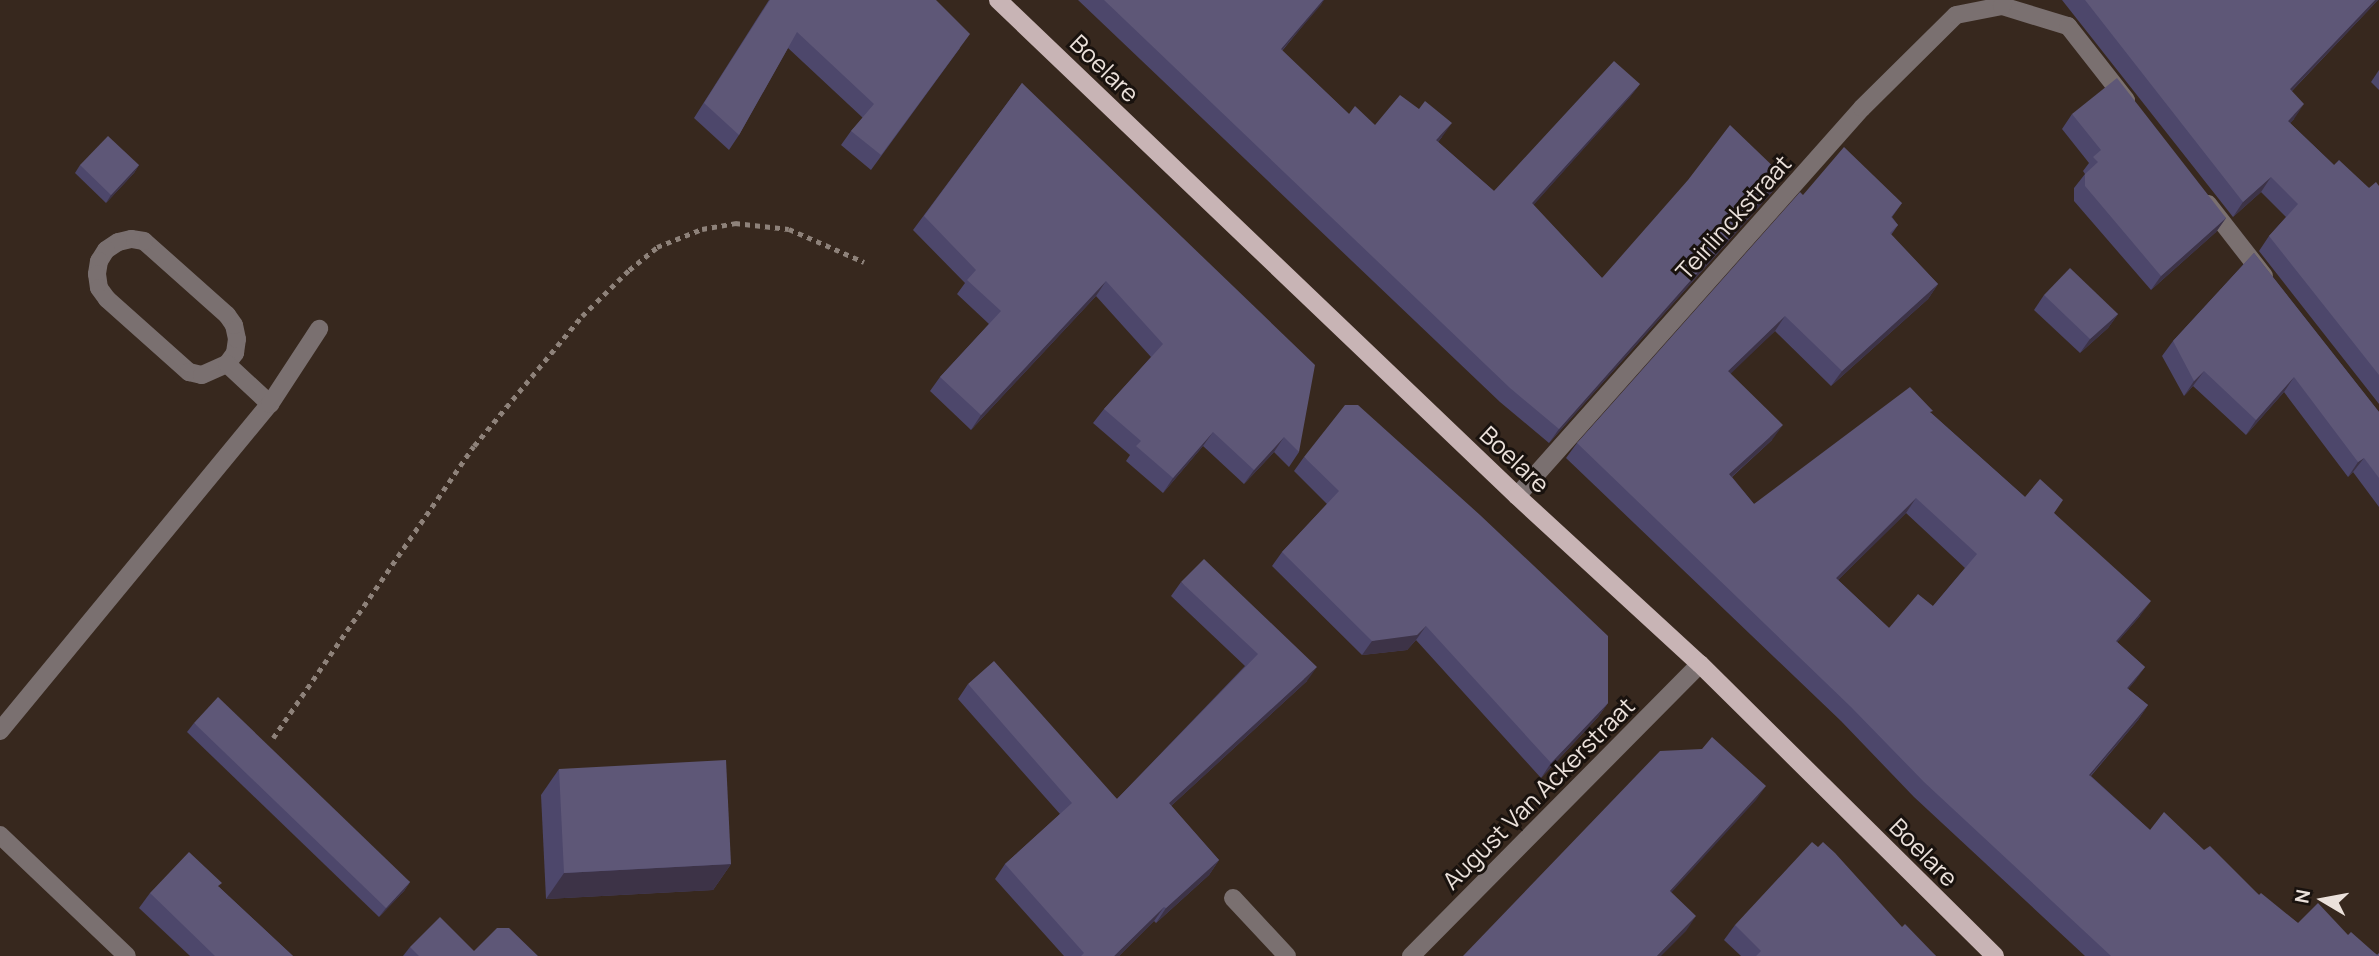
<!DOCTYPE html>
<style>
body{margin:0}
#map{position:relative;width:2379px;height:956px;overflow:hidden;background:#37281e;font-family:Manrope,sans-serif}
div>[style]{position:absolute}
.path>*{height:4.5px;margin-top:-2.25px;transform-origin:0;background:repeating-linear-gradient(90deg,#8e827a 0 5px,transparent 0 10px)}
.minor>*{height:18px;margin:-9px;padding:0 9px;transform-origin:9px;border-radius:9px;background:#7a7070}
.major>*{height:18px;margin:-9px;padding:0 9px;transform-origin:9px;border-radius:9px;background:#c8b4b5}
.wall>*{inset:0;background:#4d476b}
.shaded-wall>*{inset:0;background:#3d3347}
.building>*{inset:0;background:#5e5777}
span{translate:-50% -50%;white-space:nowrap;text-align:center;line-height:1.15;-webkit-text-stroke:6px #19120e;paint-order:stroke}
.street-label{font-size:24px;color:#ebe1db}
.north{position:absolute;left:2288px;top:865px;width:70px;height:70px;-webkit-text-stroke:5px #19120e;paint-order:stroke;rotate:280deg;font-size:19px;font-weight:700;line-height:28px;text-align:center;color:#ebe1db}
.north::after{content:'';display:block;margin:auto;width:24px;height:32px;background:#ebe1db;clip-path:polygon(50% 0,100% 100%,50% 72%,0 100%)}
</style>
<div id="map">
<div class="path">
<div style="left:273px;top:738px;width:354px;rotate:-55.5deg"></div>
<div style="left:474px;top:446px;width:169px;rotate:-50.3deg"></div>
<div style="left:582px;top:316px;width:66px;rotate:-44.4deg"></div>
<div style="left:629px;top:270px;width:36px;rotate:-39deg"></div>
<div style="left:657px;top:247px;width:48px;rotate:-21.8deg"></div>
<div style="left:702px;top:229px;width:34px;rotate:-10deg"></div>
<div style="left:735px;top:223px;width:54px;rotate:6.3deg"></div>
<div style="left:789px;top:229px;width:82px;rotate:23.7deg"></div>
</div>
<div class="minor">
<div style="left:2002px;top:6px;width:69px;rotate:16.9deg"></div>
<div style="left:2068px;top:26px;width:94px;rotate:51.9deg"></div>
<div style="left:2208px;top:204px;width:91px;rotate:52.1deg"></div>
<div style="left:227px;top:364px;width:14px;rotate:-54deg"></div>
<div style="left:235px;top:353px;width:14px;rotate:-82deg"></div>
<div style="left:237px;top:339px;width:14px;rotate:-102deg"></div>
<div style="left:234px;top:325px;width:12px;rotate:-125deg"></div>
<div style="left:227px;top:315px;width:111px;rotate:-138.3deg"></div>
<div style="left:144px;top:241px;width:13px;rotate:-171deg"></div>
<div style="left:131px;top:239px;width:13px;rotate:167deg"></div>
<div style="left:118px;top:242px;width:14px;rotate:146deg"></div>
<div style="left:106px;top:250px;width:13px;rotate:122deg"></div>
<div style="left:99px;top:261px;width:13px;rotate:99deg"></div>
<div style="left:97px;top:274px;width:14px;rotate:82deg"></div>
<div style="left:99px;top:288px;width:14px;rotate:54deg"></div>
<div style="left:107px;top:299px;width:110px;rotate:41.7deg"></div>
<div style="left:189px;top:372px;width:13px;rotate:13deg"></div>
<div style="left:202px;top:375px;width:27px;rotate:-24deg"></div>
<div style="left:227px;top:364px;width:59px;rotate:42.9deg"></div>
<div style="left:1517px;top:496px;width:519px;rotate:-48.36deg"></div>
<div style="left:1862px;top:108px;width:132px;rotate:-44.7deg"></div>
<div style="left:1956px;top:15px;width:47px;rotate:-11.1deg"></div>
<div style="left:2002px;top:6px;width:6px;rotate:-72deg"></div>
<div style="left:0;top:731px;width:424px;rotate:-50.5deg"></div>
<div style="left:270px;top:404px;width:90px;rotate:-56.8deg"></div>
<div style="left:0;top:835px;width:175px;rotate:43.6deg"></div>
<div style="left:1233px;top:898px;width:79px;rotate:47deg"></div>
<div style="left:1411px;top:956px;width:411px;rotate:-45.3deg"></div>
</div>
<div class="major">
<div style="left:998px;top:0;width:718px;rotate:43.7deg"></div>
<div style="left:1517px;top:496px;width:248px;rotate:42.6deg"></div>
<div style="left:1700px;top:664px;width:415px;rotate:44.7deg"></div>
</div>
<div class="wall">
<div style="clip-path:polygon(769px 0,960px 48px,871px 170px,841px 145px,851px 131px,863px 118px,788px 48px,739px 135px,729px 150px,694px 118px)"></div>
<div style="clip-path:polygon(1078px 0,1324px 0,1282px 51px,1349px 114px,1375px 125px,1442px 137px,1438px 142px,1494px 191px,1640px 84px,1629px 98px,1533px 205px,1602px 278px,1773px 191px,1549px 443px,1500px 402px)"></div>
<div style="clip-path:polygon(2062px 0,2378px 0,2292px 91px,2294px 119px,2290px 123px,2334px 165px,2369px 188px,2379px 186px,2379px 404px,2259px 251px,2269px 236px,2286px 217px,2261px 192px,2233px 217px)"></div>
<div style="clip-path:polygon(2379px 70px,2379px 90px,2371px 82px)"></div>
<div style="clip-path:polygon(1022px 83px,1299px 452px,1289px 467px,1274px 452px,1244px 484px,1203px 446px,1163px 493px,1126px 461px,1130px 455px,1093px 423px,1104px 409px,1151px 357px,1096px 296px,971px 430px,930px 391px,940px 377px,989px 324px,957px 294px,965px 283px,913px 230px)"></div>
<div style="clip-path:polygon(2072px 114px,2226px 218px,2216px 232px,2151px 290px,2074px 201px,2074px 188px,2085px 174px,2083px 171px,2089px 163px,2062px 129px)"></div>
<div style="clip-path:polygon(80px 165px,139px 165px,134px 173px,106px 203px,75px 173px)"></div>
<div style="clip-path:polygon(evenodd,1803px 195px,1902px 203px,1892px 217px,1898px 225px,1891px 235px,1938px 284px,1928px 299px,1831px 386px,1775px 331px,1730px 373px,1772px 440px,1732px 477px,1754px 504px,1931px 413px,2025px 497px,2054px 513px,2140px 616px,2117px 642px,2145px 667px,2128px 689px,2148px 705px,2138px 720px,2091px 776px,2150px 830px,2204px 850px,2259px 895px,2298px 923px,2348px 935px,2379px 956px,2085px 956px,1914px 797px,1841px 721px,1566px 458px,1577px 443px,1803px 195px,1906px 513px,1965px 568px,1933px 606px,1889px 628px,1838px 580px,1906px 513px)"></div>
<div style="clip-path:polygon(2254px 253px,2379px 412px,2379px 507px,2353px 472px,2348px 477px,2284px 392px,2246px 435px,2193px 386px,2184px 396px,2162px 356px,2173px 341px)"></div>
<div style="clip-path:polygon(2044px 295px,2118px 314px,2108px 328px,2080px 353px,2034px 310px)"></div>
<div style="clip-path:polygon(1304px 457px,1608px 703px,1598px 717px,1541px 778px,1416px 640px,1407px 650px,1362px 655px,1272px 566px,1282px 552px,1327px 504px,1294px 471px)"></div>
<div style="clip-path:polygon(1181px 582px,1307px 681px,1171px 806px,1219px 860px,1209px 875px,1156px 923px,1154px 921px,1119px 956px,1064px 956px,995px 879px,1005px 864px,1060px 814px,958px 699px,968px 684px,1117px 799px,1245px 666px,1171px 596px)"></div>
<div style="clip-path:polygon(194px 723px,410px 882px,404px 891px,379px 917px,187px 732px)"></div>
<div style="clip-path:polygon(559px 769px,731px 864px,713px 890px,546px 899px,541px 795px)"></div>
<div style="clip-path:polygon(219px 887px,293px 956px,190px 956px,139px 908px,150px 893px)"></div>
<div style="clip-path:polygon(1735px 925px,1902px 927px,1936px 956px,1741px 956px,1724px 940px)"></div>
<div style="clip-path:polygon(410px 947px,474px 951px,538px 956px,403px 956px)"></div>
</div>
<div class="shaded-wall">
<div style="clip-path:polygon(1323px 0,1324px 0,1321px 5px,1270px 64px,1281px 49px)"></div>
<div style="clip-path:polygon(2375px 0,2378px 0,2279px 104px,2290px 89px)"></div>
<div style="clip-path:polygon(1640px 84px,1629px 98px,1522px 218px,1532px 203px)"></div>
<div style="clip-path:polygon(2304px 104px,2294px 119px,2277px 136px,2288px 121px)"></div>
<div style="clip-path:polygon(1452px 123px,1442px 137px,1426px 155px,1436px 140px)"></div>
<div style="clip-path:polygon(139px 165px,134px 173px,106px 203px,111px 195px)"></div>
<div style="clip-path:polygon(1783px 176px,1773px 191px,1549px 443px,1559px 429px)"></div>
<div style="clip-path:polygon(2271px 177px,2261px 192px,2233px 217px,2243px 202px)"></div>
<div style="clip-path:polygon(2226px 218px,2216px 232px,2151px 290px,2161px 276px)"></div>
<div style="clip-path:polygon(1106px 281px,1096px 296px,971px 430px,981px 415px)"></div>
<div style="clip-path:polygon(1938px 284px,1928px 299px,1831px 386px,1842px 371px)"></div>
<div style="clip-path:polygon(2118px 314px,2108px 328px,2080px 353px,2090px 339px)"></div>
<div style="clip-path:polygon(1785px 316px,1775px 331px,1718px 386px,1728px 371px)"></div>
<div style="clip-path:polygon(2204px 371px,2193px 386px,2184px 396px,2194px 381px)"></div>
<div style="clip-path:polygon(2294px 377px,2284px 392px,2246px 435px,2256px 420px)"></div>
<div style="clip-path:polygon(1783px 425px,1772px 440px,1719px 488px,1729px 474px)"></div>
<div style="clip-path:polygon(1213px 432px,1203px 446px,1163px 493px,1173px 478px)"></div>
<div style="clip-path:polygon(1284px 437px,1274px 452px,1244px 484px,1254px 470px)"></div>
<div style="clip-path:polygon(2364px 458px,2353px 472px,2348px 477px,2358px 462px)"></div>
<div style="clip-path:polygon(1916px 498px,1906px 513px,1825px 593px,1836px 578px)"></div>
<div style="clip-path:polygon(2151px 601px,2140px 616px,2106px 655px,2116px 641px)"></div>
<div style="clip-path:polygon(1426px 626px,1416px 640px,1407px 650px,1362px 655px,1372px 641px)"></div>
<div style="clip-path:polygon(1317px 667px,1307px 681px,1159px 817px,1169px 803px)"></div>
<div style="clip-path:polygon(2145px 667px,2135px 681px,2117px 702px,2127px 688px)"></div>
<div style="clip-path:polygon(1608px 703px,1598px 717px,1541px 778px,1551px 763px)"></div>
<div style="clip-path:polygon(2148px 705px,2138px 720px,2079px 789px,2089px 775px)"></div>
<div style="clip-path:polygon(1766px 786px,1756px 800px,1660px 905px,1670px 891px)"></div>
<div style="clip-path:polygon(1219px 860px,1209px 875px,1156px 923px,1166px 908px)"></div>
<div style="clip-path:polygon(731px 864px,713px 890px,546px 899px,564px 873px)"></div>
<div style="clip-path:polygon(410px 882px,404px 891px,379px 917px,386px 908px)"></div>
<div style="clip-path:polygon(1164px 907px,1154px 921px,1119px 956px,1114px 956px)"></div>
<div style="clip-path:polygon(1696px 916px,1686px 931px,1661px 956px,1657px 956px)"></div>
</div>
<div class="building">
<div style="clip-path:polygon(770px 0,936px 0,970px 34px,881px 155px,851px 131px,874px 104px,797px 32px,739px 135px,704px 103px)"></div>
<div style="clip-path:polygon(1104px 0,1323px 0,1281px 49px,1349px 114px,1355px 106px,1375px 125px,1400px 95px,1419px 109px,1425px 101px,1452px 123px,1436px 140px,1494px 191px,1614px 61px,1640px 84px,1532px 203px,1602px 278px,1688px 180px,1730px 125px,1783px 176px,1559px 429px,1510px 388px)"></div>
<div style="clip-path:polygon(2085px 0,2375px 0,2290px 89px,2304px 104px,2288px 121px,2334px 165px,2339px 160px,2369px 188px,2376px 182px,2379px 186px,2379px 375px,2269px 236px,2298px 204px,2271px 177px,2243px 202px)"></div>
<div style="clip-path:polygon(2117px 78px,2226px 218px,2161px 276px,2085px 186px,2085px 174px,2098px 162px,2093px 157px,2101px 150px,2072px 114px)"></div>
<div style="clip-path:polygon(1022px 83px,1315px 365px,1299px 452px,1284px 437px,1254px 470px,1213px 432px,1173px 478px,1136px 446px,1141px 441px,1104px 409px,1163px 344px,1106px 281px,981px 415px,940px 377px,1001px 311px,967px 280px,976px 270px,924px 216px)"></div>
<div style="clip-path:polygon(108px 136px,139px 165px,111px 195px,80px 165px)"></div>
<div style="clip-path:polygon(evenodd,1844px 147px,1902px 203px,1891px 217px,1898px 225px,1890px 233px,1938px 284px,1842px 371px,1785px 316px,1728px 371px,1783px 425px,1729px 474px,1754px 504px,1910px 387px,1933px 411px,1930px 412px,2025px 497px,2040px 479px,2063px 500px,2054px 513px,2151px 601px,2116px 641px,2145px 667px,2127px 688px,2148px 705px,2089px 775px,2150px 830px,2164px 812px,2204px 850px,2210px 846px,2259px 895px,2261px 893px,2298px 923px,2318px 903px,2348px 935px,2351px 932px,2377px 955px,2379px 953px,2379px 956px,2111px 956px,1924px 782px,1851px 707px,1577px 443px,1800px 192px,1803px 195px,1844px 147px,1916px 498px,1977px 554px,1933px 606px,1918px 594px,1889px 628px,1836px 578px,1916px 498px)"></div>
<div style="clip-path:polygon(2254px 253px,2379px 412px,2379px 478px,2364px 458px,2358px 462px,2294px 377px,2256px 420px,2204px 371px,2194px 381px,2173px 341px)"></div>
<div style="clip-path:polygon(2070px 268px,2118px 314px,2090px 339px,2044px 295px)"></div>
<div style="clip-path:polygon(1345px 405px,1358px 405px,1480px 515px,1608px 636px,1608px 703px,1551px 763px,1426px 626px,1417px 635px,1372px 641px,1282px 552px,1339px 491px,1304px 457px)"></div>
<div style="clip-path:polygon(1204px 559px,1317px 667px,1169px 803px,1219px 860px,1166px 908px,1164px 907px,1114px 956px,1081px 956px,1084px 953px,1005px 864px,1072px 803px,968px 684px,994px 661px,1117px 799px,1258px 654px,1181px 582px)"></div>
<div style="clip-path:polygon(218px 697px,410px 882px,386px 908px,194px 723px)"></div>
<div style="clip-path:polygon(1712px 737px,1766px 786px,1670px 891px,1696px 916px,1657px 956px,1463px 956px,1660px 751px,1702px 749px)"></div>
<div style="clip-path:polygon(726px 760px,731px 864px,564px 873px,559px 769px)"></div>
<div style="clip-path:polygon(1812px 842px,1818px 847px,1823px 842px,1835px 853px,1902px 927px,1905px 924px,1936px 956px,1756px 956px,1761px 951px,1735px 925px)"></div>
<div style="clip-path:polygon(189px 852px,222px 883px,218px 886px,293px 956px,215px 956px,150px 893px)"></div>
<div style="clip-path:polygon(440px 917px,474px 951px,497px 928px,509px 928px,538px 956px,419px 956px,410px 947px)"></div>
</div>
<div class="street-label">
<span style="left:1105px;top:68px;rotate:44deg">Boelare</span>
<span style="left:1733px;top:217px;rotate:-48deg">Teirlinckstraat</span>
<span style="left:1515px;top:459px;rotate:43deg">Boelare</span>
<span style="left:1538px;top:793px;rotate:-45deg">August Van Ackerstraat</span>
<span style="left:1924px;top:852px;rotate:45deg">Boelare</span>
</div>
<div class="north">N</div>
</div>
